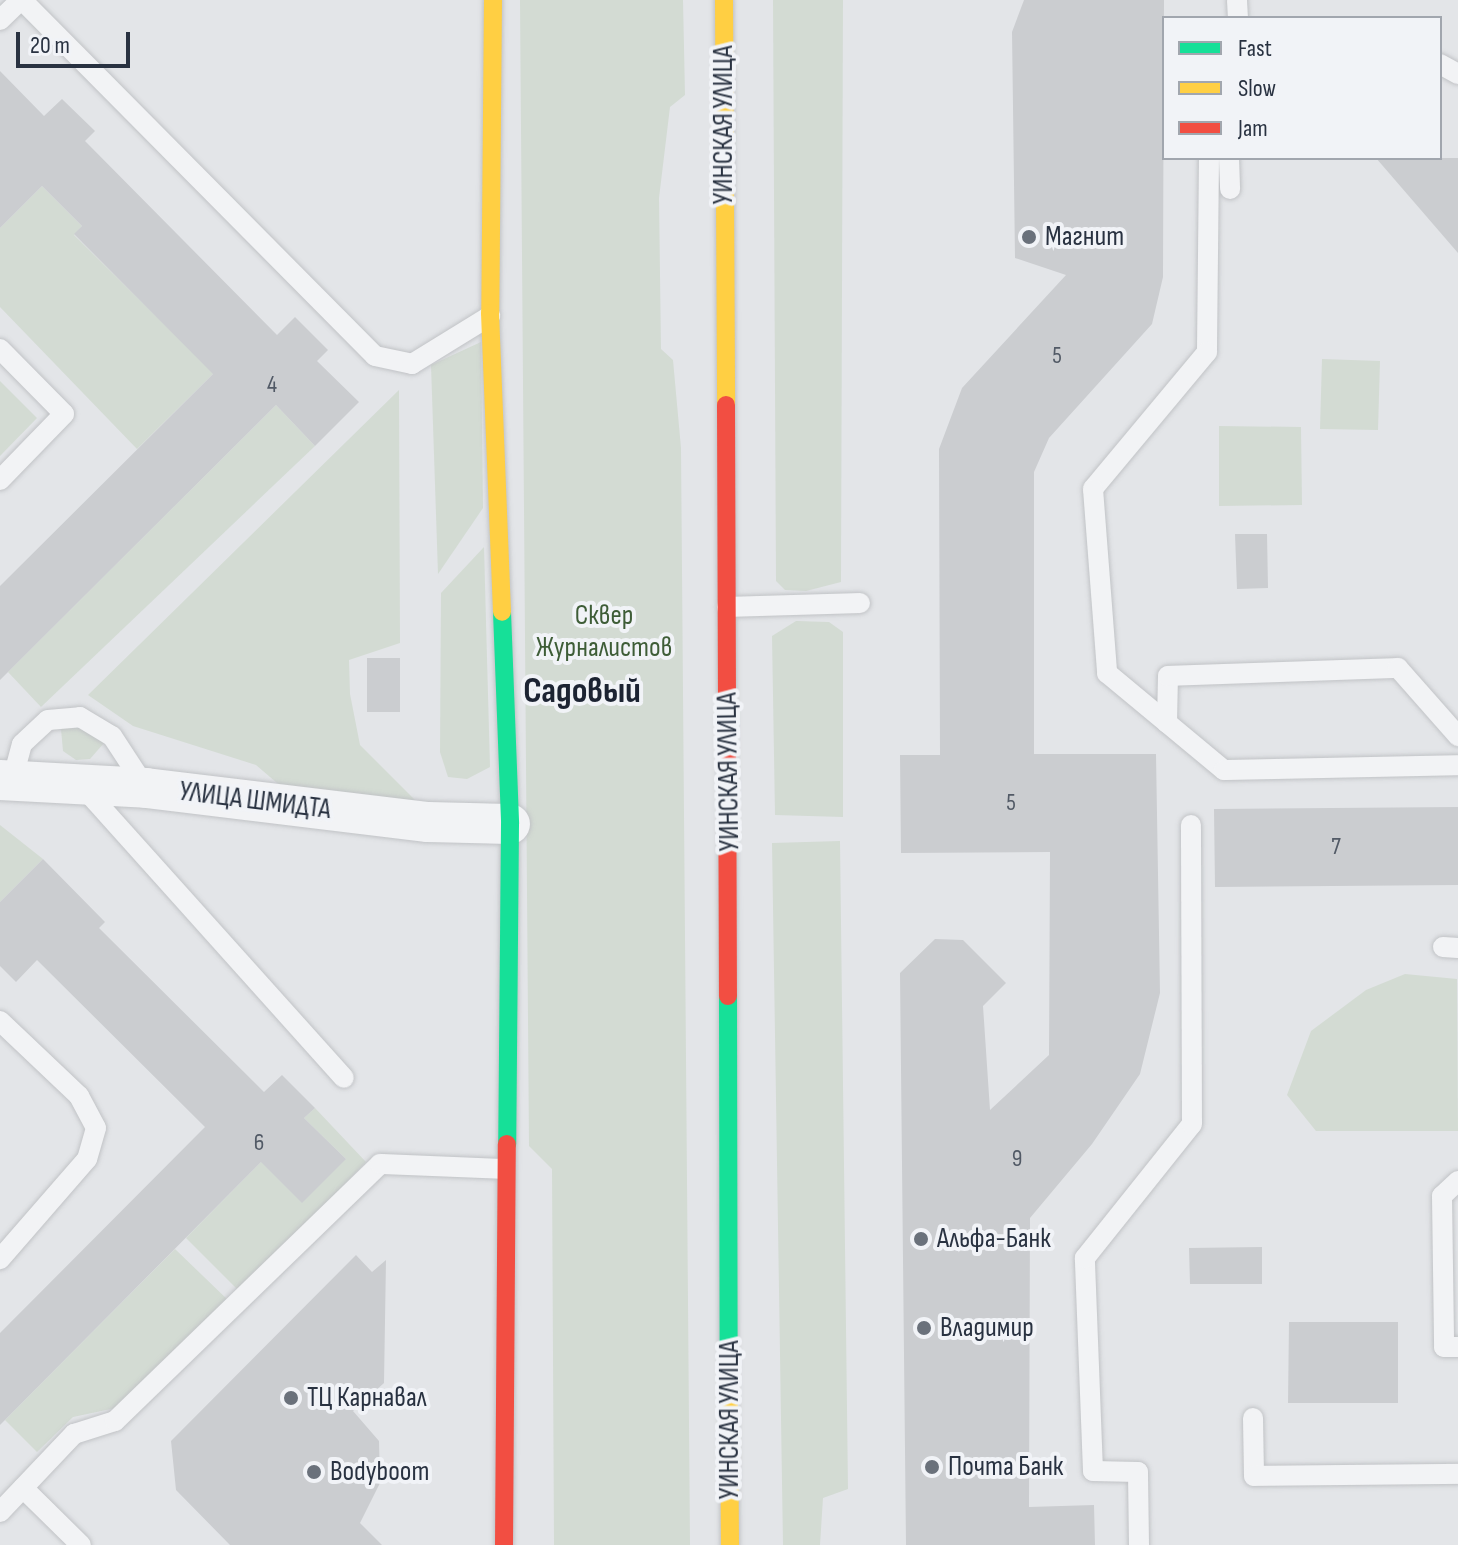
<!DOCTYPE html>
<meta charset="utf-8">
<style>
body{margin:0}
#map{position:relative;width:1458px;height:1545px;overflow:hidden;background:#e3e5e8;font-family:"Sofia Sans Condensed",sans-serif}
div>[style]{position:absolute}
.green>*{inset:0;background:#d3dbd3}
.building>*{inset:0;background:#cbcdd0}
.roads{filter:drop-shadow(0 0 2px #c1c3c6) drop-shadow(0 0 2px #c1c3c6)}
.lane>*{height:20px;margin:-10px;padding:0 10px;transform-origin:10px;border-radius:10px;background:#f2f3f5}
.street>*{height:40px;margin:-20px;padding:0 20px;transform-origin:20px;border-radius:20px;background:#f2f3f5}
.fast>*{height:18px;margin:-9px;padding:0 9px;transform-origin:9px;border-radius:9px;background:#16e098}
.slow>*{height:18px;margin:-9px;padding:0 9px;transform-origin:9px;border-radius:9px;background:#ffcf43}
.jam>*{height:18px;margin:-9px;padding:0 9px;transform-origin:9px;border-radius:9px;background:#f24e42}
.dots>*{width:22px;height:22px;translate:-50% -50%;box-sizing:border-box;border:4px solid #f1f3f7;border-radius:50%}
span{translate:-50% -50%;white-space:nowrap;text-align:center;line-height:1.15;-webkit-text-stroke:8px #f1f3f7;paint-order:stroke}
.number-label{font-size:24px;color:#525a66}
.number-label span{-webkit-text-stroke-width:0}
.street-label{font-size:28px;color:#293241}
.poi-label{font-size:28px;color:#293241}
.left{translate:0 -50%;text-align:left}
.park-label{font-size:28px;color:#3e5d37}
.district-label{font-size:36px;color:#1c2332;font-weight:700}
.legend{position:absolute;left:1162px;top:16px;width:280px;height:144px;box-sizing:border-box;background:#f1f3f7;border:2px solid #a1a6ae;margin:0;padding:10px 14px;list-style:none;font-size:24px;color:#293241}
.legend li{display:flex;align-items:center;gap:16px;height:40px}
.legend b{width:40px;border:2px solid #a1a6ae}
.scale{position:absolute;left:16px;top:32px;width:114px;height:36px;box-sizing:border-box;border:4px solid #293241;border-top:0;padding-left:10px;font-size:24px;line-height:28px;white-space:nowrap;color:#293241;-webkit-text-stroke:6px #f1f3f7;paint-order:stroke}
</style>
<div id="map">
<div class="green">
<div style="clip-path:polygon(520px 0,683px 0,685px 95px,670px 107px,659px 198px,661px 349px,673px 360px,681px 448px,690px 1545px,554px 1545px,552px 1169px,529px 1146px)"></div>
<div style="clip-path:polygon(773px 0,843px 0,841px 582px,806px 591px,785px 590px,776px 581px)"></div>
<div style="clip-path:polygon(42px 186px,82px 226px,74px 235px,178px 338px,218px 369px,137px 449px,0 307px,0 228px)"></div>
<div style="clip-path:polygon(481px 342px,483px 508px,438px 574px,431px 365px)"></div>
<div style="clip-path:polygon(1322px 359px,1380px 361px,1378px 430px,1320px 429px)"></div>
<div style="clip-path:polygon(0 381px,37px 418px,0 456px)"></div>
<div style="clip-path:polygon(399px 390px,400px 643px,349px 660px,350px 694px,360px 745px,417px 802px,284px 789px,256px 765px,133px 726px,88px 695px)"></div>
<div style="clip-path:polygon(276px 405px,315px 446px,41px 707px,8px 672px)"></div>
<div style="clip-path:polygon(1219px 426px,1301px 427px,1302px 505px,1219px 506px)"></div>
<div style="clip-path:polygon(484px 547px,490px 767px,467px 779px,448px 777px,440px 752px,441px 593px)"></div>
<div style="clip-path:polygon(796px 621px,829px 622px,843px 632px,843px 817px,775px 815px,772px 636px)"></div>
<div style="clip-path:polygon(71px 717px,104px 743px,90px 759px,76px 760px,63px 751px,61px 729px)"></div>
<div style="clip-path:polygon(0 825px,43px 859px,0 902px)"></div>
<div style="clip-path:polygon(840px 841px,848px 1489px,823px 1498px,820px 1545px,783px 1545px,772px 843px)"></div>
<div style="clip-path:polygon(1405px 974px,1457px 979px,1458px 1131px,1316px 1131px,1287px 1095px,1311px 1031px,1366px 990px)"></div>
<div style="clip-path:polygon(315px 1108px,366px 1162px,241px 1293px,186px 1238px,261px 1162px,346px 1159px,304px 1118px)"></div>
<div style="clip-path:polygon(175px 1249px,230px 1302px,125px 1406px,73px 1417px,37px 1452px,5px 1420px)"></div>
</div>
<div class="building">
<div style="clip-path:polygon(1024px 0,1164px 0,1163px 277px,1152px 324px,1049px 438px,1034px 472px,1034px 754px,1156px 754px,1160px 993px,1140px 1074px,1092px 1144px,1030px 1218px,1029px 1507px,1094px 1505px,1095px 1545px,906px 1545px,900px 973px,935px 939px,963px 940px,1006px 983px,983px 1006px,990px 1110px,1049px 1055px,1050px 852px,901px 853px,900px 755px,940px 755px,939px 449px,962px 388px,1066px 275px,1015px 258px,1012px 32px)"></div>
<div style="clip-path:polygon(0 71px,44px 116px,62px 99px,95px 131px,85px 141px,277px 335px,295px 317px,328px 350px,317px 361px,359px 402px,315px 446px,276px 405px,0 680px,0 586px,213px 374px,74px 234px,82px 226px,42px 186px,0 228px)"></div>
<div style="clip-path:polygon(1376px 158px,1458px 158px,1458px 253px)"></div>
<div style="clip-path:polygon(1235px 534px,1267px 534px,1268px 588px,1237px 589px)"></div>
<div style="clip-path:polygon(367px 658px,400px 658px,400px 712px,367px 712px)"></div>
<div style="clip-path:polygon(1458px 807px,1458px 885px,1215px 887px,1214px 809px)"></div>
<div style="clip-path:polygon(43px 859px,105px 922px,99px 928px,264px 1092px,282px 1075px,315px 1108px,304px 1118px,346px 1159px,302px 1203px,261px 1162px,0 1425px,0 1333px,205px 1127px,37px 960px,16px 982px,0 966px,0 902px)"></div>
<div style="clip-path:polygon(1262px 1247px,1262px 1284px,1190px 1284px,1189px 1248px)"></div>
<div style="clip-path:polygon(356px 1255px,372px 1272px,386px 1260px,384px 1383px,353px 1411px,379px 1441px,380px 1483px,360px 1523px,382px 1545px,230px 1545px,176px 1490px,171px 1441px)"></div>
<div style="clip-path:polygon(1289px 1322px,1398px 1322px,1398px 1403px,1288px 1403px)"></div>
</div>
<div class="roads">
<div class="lane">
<div style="left:22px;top:0;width:501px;rotate:45.24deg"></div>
<div style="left:375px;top:356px;width:38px;rotate:12deg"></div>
<div style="left:412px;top:364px;width:92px;rotate:-31.6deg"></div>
<div style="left:1237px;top:0;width:18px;rotate:87deg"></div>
<div style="left:0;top:20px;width:29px;rotate:-44deg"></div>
<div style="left:1440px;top:64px;width:21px;rotate:29deg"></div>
<div style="left:1209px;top:158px;width:194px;rotate:90.6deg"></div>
<div style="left:1207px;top:352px;width:178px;rotate:129.8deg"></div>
<div style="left:1093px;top:489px;width:185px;rotate:85.6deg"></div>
<div style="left:1107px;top:673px;width:152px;rotate:39.7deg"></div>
<div style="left:1224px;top:770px;width:234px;rotate:-1.2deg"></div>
<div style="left:1229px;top:158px;width:31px;rotate:88deg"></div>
<div style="left:0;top:349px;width:91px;rotate:45.4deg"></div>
<div style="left:64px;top:414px;width:92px;rotate:134.1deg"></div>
<div style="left:727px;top:607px;width:133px;rotate:-1.7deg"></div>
<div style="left:1167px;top:723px;width:47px;rotate:-88.8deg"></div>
<div style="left:1168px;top:676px;width:230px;rotate:-2deg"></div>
<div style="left:1398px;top:668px;width:91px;rotate:48.6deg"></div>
<div style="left:12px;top:781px;width:38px;rotate:-75deg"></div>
<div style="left:22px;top:744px;width:35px;rotate:-43deg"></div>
<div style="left:48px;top:720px;width:32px;rotate:-5deg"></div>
<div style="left:80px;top:717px;width:37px;rotate:31deg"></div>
<div style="left:112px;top:736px;width:62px;rotate:56.8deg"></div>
<div style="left:82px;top:786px;width:392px;rotate:48.1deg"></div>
<div style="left:1443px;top:947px;width:15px;rotate:4deg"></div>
<div style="left:0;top:1021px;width:109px;rotate:43.5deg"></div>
<div style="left:79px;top:1096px;width:36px;rotate:62deg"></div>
<div style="left:96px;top:1128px;width:32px;rotate:106deg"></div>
<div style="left:87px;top:1159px;width:133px;rotate:131deg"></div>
<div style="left:1458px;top:1181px;width:22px;rotate:137deg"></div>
<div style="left:1442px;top:1196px;width:151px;rotate:89.2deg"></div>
<div style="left:1444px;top:1347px;width:14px"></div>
<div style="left:1253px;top:1418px;width:58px;rotate:89deg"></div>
<div style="left:1254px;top:1476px;width:204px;rotate:-0.6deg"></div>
<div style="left:23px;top:1488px;width:81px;rotate:44.5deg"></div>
<div style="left:0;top:1512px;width:108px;rotate:-46.5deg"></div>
<div style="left:74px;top:1434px;width:43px;rotate:-17.6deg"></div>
<div style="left:115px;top:1421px;width:369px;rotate:-44.1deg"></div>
<div style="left:380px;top:1164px;width:124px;rotate:2.3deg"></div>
<div style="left:1139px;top:1545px;width:73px;rotate:-90.8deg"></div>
<div style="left:1138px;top:1472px;width:45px;rotate:-178.7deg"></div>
<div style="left:1093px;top:1471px;width:213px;rotate:-92.2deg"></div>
<div style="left:1085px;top:1258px;width:171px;rotate:-51.4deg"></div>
<div style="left:1192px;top:1124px;width:299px;rotate:-90.2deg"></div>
</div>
<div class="street">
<div style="left:0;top:780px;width:146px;rotate:3.1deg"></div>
<div style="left:146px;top:788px;width:284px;rotate:6.9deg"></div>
<div style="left:428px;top:822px;width:82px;rotate:1.4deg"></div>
</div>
<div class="fast">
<div style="left:502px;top:612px;width:212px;rotate:87.8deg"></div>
<div style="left:510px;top:824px;width:320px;rotate:90.5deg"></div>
<div style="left:728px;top:996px;width:409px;rotate:89.9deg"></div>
</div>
<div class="slow">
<div style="left:493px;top:0;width:313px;rotate:90.5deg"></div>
<div style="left:490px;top:313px;width:299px;rotate:87.7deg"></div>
<div style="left:724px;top:0;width:405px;rotate:89.7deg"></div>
<div style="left:729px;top:1405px;width:140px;rotate:89.6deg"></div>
</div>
<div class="jam">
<div style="left:726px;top:405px;width:591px;rotate:89.81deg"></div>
<div style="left:504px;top:1545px;width:401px;rotate:-89.6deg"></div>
</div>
</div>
<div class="dots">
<div style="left:1029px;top:237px;background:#6a717b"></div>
<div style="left:921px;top:1239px;background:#6a717b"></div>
<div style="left:924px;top:1328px;background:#6a717b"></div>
<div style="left:291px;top:1398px;background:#6a717b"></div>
<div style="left:932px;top:1467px;background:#6a717b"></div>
<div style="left:314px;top:1472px;background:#6a717b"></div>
</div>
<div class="number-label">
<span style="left:1057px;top:356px">5</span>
<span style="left:272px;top:385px">4</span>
<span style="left:1011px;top:803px">5</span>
<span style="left:1336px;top:847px">7</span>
<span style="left:259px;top:1143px">6</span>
<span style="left:1017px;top:1159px">9</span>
</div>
<div class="street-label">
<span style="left:724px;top:125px;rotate:-90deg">УИНСКАЯ УЛИЦА</span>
<span style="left:729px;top:772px;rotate:-91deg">УИНСКАЯ УЛИЦА</span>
<span style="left:255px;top:801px;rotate:7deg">УЛИЦА ШМИДТА</span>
<span style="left:730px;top:1420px;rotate:-90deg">УИНСКАЯ УЛИЦА</span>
</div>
<div class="poi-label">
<span class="left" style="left:1045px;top:237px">Магнит</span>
<span class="left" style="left:937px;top:1239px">Альфа-Банк</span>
<span class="left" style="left:940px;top:1328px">Владимир</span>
<span class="left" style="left:307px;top:1398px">ТЦ Карнавал</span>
<span class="left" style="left:948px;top:1467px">Почта Банк</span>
<span class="left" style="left:330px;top:1472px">Bodyboom</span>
</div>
<div class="park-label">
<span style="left:604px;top:632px">Сквер<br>Журналистов</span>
</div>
<div class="district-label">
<span style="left:582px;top:692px">Садовый</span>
</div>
<ul class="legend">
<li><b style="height:10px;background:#16e098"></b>Fast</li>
<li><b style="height:10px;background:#ffcf43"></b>Slow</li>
<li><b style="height:10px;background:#f24e42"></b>Jam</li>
</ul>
<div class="scale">20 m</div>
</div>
